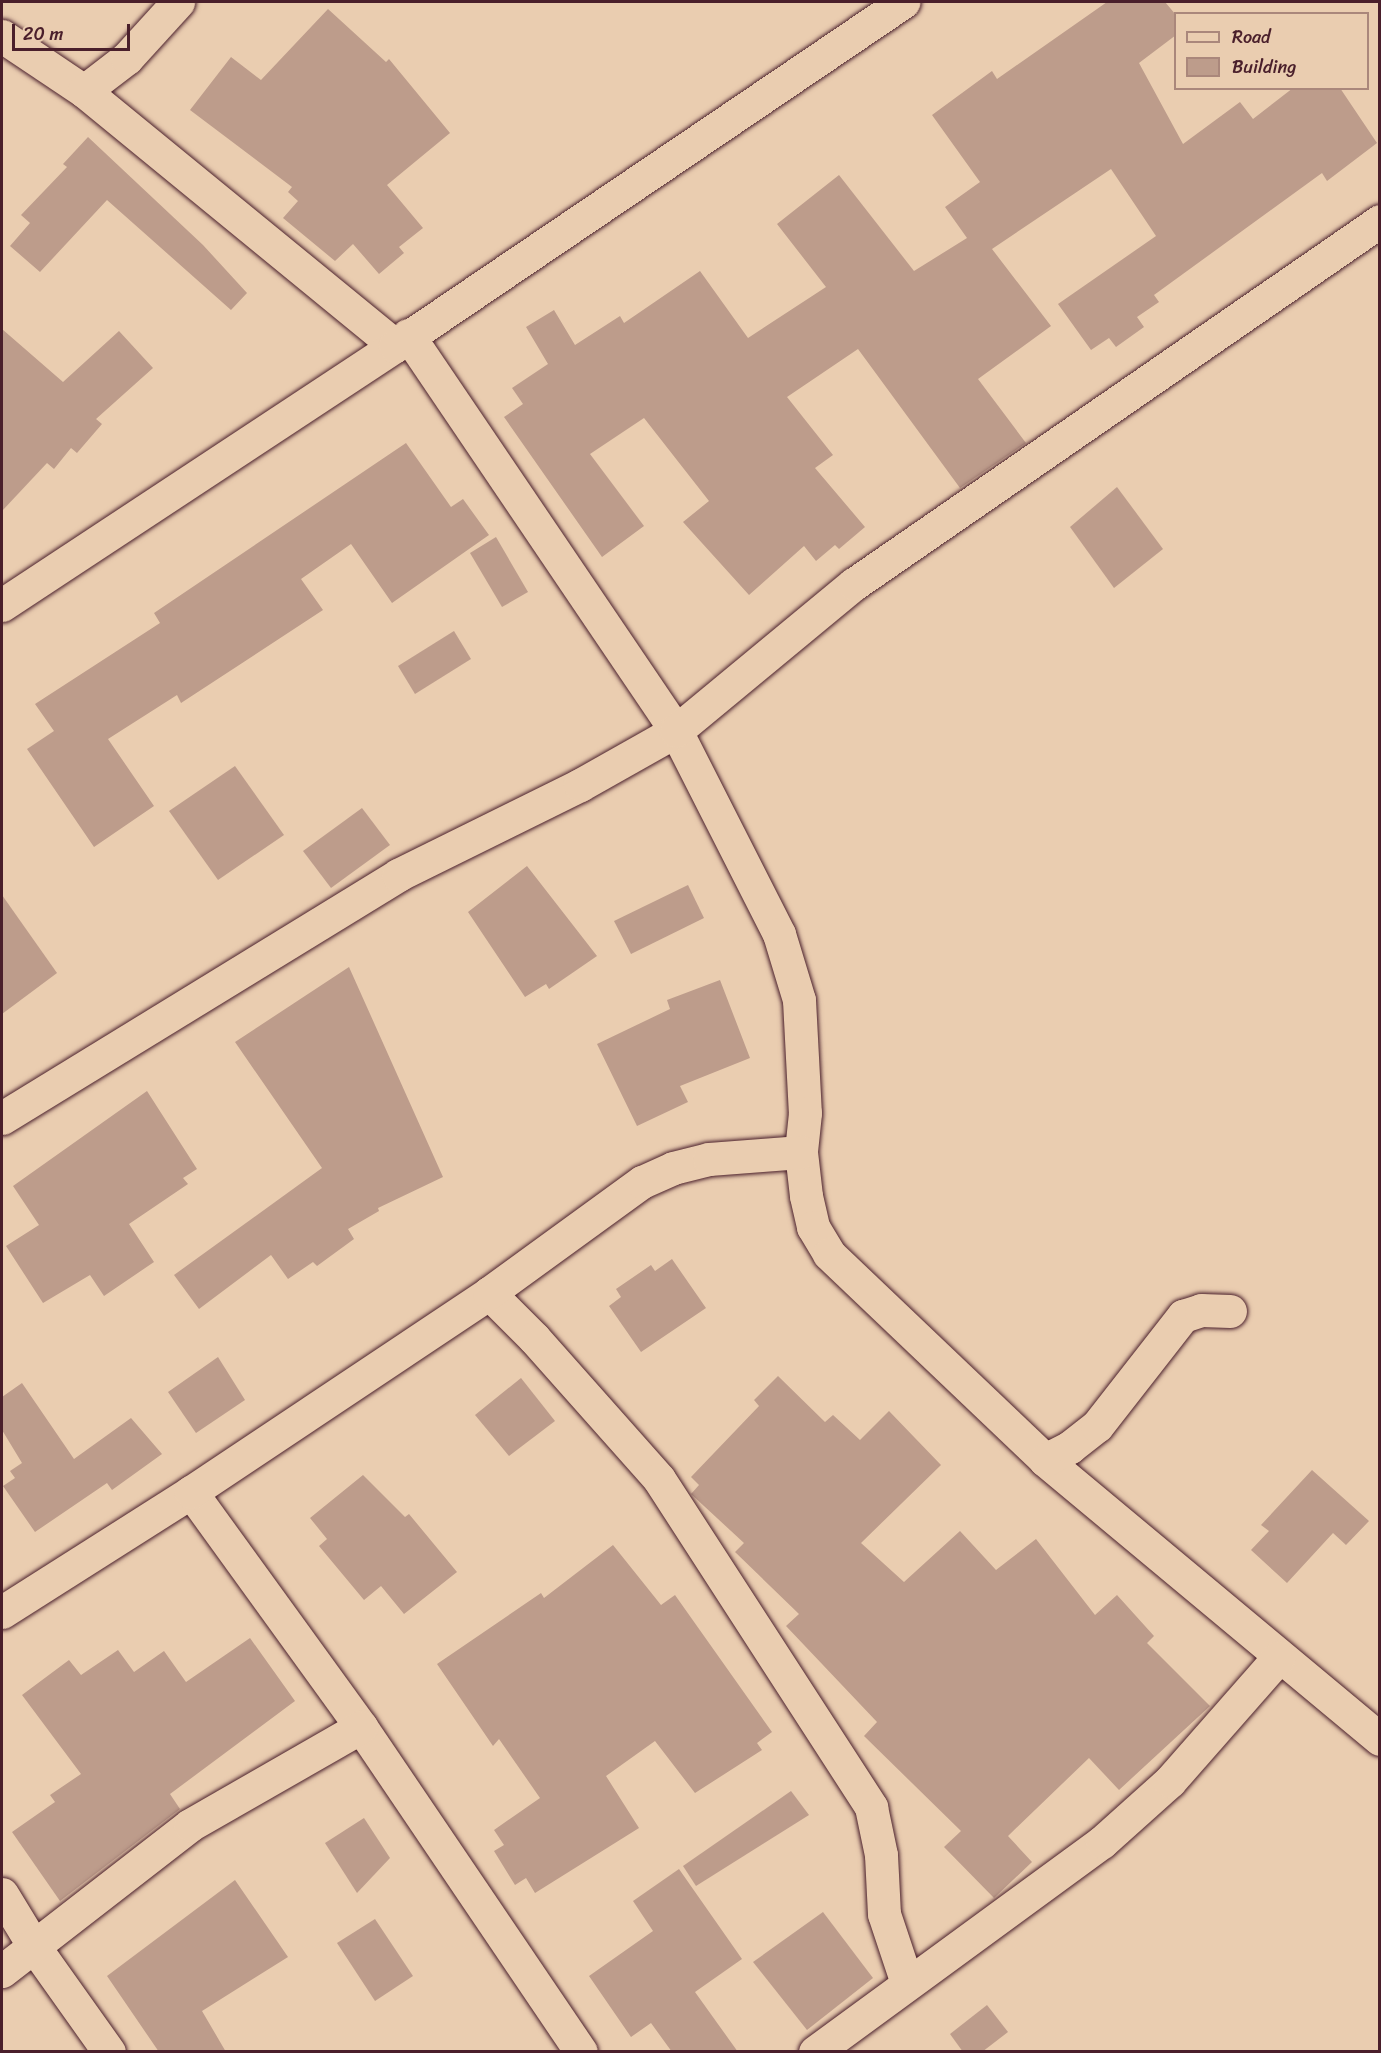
<!DOCTYPE html>
<style>
body{margin:0}
#map{position:relative;width:1381px;height:2053px;overflow:hidden;background:#eacdb0;font-family:Sriracha,sans-serif}
div>[style]{position:absolute}
.building>*{inset:0;background:#bd9c8b}
.roads{filter:drop-shadow(0 0 2px #4a1f2b) drop-shadow(0 0 2px #4a1f2b)}
.street>*{height:33px;margin:-16.5px;padding:0 16.5px;transform-origin:16.5px;border-radius:16.5px;background:#eacdb0}
.secondary>*{height:33px;margin:-16.5px;padding:0 16.5px;transform-origin:16.5px;border-radius:16.5px;background:#eacdb0}
span{translate:-50% -50%;white-space:nowrap;text-align:center;line-height:1.15;-webkit-text-stroke:4.5px #eacdb0;paint-order:stroke}
.frame{position:absolute;inset:0;border:3px solid #4a1f2b;pointer-events:none}
.legend{position:absolute;left:1174px;top:12px;width:195px;height:78px;box-sizing:border-box;background:#eacdb0;border:2px solid #aa877b;margin:0;padding:8px 10px;list-style:none;font-size:18px;color:#4a1f2b}
.legend li{display:flex;align-items:center;gap:12px;height:30px}
.legend b{width:30px;border:2px solid #aa877b}
.scale{position:absolute;left:12px;top:24px;width:118px;height:27px;box-sizing:border-box;border:3px solid #4a1f2b;border-top:0;padding-left:8px;font-size:18px;line-height:21px;white-space:nowrap;color:#4a1f2b;-webkit-text-stroke:4px #eacdb0;paint-order:stroke}
</style>
<div id="map">
<div class="building">
<div style="clip-path:polygon(1107px 2px,1165px 2px,1176px 15px,1176px 35px,1139px 63px,1183px 144px,1240px 102px,1253px 119px,1293px 88px,1340px 88px,1377px 143px,1327px 181px,1322px 173px,1154px 295px,1159px 302px,1137px 317px,1144px 327px,1116px 347px,1109px 338px,1091px 350px,1058px 304px,1156px 236px,1111px 169px,992px 249px,1051px 326px,978px 379px,1026px 443px,960px 488px,858px 349px,787px 397px,833px 455px,815px 468px,865px 527px,839px 549px,835px 545px,816px 561px,804px 546px,749px 595px,683px 522px,709px 501px,644px 418px,590px 454px,644px 526px,602px 557px,504px 417px,523px 404px,512px 388px,548px 364px,526px 327px,554px 310px,575px 345px,620px 316px,624px 323px,700px 271px,748px 338px,826px 287px,777px 224px,839px 175px,914px 271px,967px 238px,945px 207px,980px 182px,932px 115px,992px 71px,997px 79px)"></div>
<div style="clip-path:polygon(328px 9px,386px 62px,389px 59px,450px 133px,387px 185px,423px 228px,399px 247px,404px 253px,379px 274px,353px 244px,335px 261px,283px 218px,298px 201px,288px 192px,292px 187px,190px 110px,231px 57px,261px 80px)"></div>
<div style="clip-path:polygon(88px 137px,203px 245px,247px 293px,231px 310px,107px 200px,40px 272px,10px 246px,30px 223px,21px 215px,67px 167px,63px 164px)"></div>
<div style="clip-path:polygon(2px 329px,63px 382px,119px 331px,153px 368px,96px 419px,102px 424px,77px 453px,71px 448px,54px 469px,47px 463px,2px 511px)"></div>
<div style="clip-path:polygon(406px 443px,451px 507px,463px 499px,489px 535px,392px 603px,351px 544px,301px 579px,323px 610px,181px 703px,177px 695px,108px 739px,154px 806px,94px 847px,27px 749px,54px 731px,35px 704px,160px 623px,154px 613px)"></div>
<div style="clip-path:polygon(1117px 487px,1163px 549px,1114px 588px,1070px 527px)"></div>
<div style="clip-path:polygon(496px 537px,528px 592px,502px 607px,470px 553px)"></div>
<div style="clip-path:polygon(454px 631px,471px 659px,415px 694px,398px 666px)"></div>
<div style="clip-path:polygon(235px 766px,284px 835px,218px 880px,169px 811px)"></div>
<div style="clip-path:polygon(362px 808px,390px 845px,331px 888px,303px 851px)"></div>
<div style="clip-path:polygon(527px 866px,597px 956px,549px 989px,546px 984px,525px 997px,468px 912px)"></div>
<div style="clip-path:polygon(688px 885px,704px 918px,631px 954px,614px 921px)"></div>
<div style="clip-path:polygon(2px 895px,57px 973px,2px 1014px)"></div>
<div style="clip-path:polygon(349px 967px,443px 1177px,378px 1208px,379px 1211px,348px 1229px,354px 1239px,317px 1266px,313px 1262px,288px 1279px,271px 1255px,199px 1309px,174px 1275px,322px 1168px,235px 1042px)"></div>
<div style="clip-path:polygon(720px 980px,750px 1058px,680px 1086px,688px 1102px,637px 1126px,597px 1044px,670px 1009px,667px 1000px)"></div>
<div style="clip-path:polygon(147px 1091px,197px 1169px,183px 1178px,188px 1184px,129px 1224px,154px 1262px,104px 1296px,90px 1275px,43px 1303px,6px 1246px,39px 1225px,13px 1186px)"></div>
<div style="clip-path:polygon(672px 1259px,706px 1308px,641px 1352px,609px 1306px,621px 1297px,616px 1289px,651px 1265px,655px 1271px)"></div>
<div style="clip-path:polygon(218px 1357px,245px 1400px,196px 1433px,168px 1392px)"></div>
<div style="clip-path:polygon(778px 1376px,825px 1422px,833px 1415px,860px 1440px,889px 1411px,941px 1465px,861px 1543px,904px 1582px,960px 1531px,996px 1570px,1036px 1539px,1095px 1615px,1117px 1595px,1154px 1636px,1147px 1643px,1210px 1706px,1119px 1790px,1089px 1758px,1008px 1836px,1032px 1862px,994px 1898px,944px 1847px,961px 1831px,864px 1736px,877px 1722px,786px 1626px,799px 1614px,735px 1552px,744px 1543px,691px 1494px,699px 1485px,691px 1477px,759px 1406px,754px 1400px)"></div>
<div style="clip-path:polygon(521px 1378px,555px 1421px,509px 1456px,475px 1415px)"></div>
<div style="clip-path:polygon(22px 1383px,74px 1459px,131px 1418px,162px 1454px,112px 1490px,107px 1483px,35px 1532px,3px 1486px,15px 1478px,10px 1471px,22px 1463px,2px 1430px,2px 1397px)"></div>
<div style="clip-path:polygon(1312px 1470px,1369px 1521px,1346px 1545px,1333px 1533px,1287px 1583px,1251px 1550px,1269px 1531px,1261px 1525px)"></div>
<div style="clip-path:polygon(363px 1475px,405px 1517px,409px 1514px,457px 1572px,404px 1614px,381px 1586px,364px 1600px,319px 1546px,327px 1539px,310px 1518px)"></div>
<div style="clip-path:polygon(613px 1545px,661px 1605px,675px 1595px,772px 1732px,757px 1743px,762px 1750px,695px 1793px,655px 1741px,606px 1776px,639px 1828px,535px 1893px,526px 1878px,515px 1885px,494px 1851px,504px 1845px,494px 1830px,540px 1798px,499px 1739px,493px 1746px,437px 1664px,541px 1593px,544px 1598px)"></div>
<div style="clip-path:polygon(250px 1638px,295px 1701px,170px 1794px,180px 1809px,60px 1901px,12px 1832px,55px 1802px,50px 1795px,81px 1774px,22px 1695px,69px 1660px,81px 1675px,118px 1650px,134px 1672px,164px 1651px,186px 1682px)"></div>
<div style="clip-path:polygon(791px 1791px,809px 1815px,696px 1886px,683px 1866px)"></div>
<div style="clip-path:polygon(364px 1818px,390px 1858px,357px 1893px,325px 1843px)"></div>
<div style="clip-path:polygon(679px 1869px,742px 1959px,695px 1992px,738px 2052px,672px 2052px,651px 2023px,631px 2037px,589px 1976px,653px 1931px,633px 1901px)"></div>
<div style="clip-path:polygon(235px 1880px,288px 1957px,202px 2011px,226px 2052px,159px 2052px,107px 1976px)"></div>
<div style="clip-path:polygon(823px 1912px,873px 1978px,807px 2030px,753px 1962px)"></div>
<div style="clip-path:polygon(375px 1919px,413px 1976px,375px 2001px,337px 1943px)"></div>
<div style="clip-path:polygon(987px 2005px,1008px 2032px,982px 2052px,963px 2052px,950px 2034px)"></div>
</div>
<div class="roads">
<div class="street">
<div style="left:2px;top:36px;width:99px;rotate:33.9deg"></div>
<div style="left:84px;top:91px;width:402px;rotate:39.3deg"></div>
<div style="left:84px;top:91px;width:54px;rotate:-37.5deg"></div>
<div style="left:127px;top:58px;width:76px;rotate:-47.7deg"></div>
<div style="left:408px;top:335px;width:478px;rotate:55.9deg"></div>
<div style="left:676px;top:731px;width:228px;rotate:63.1deg"></div>
<div style="left:779px;top:934px;width:69px;rotate:73.1deg"></div>
<div style="left:799px;top:1000px;width:113px;rotate:87deg"></div>
<div style="left:805px;top:1113px;width:39px;rotate:96deg"></div>
<div style="left:801px;top:1152px;width:44px;rotate:83.5deg"></div>
<div style="left:806px;top:1196px;width:32px;rotate:77deg"></div>
<div style="left:813px;top:1227px;width:31px;rotate:59deg"></div>
<div style="left:829px;top:1254px;width:298px;rotate:43.6deg"></div>
<div style="left:1045px;top:1460px;width:436px;rotate:39.8deg"></div>
<div style="left:2px;top:1118px;width:465px;rotate:-31.5deg"></div>
<div style="left:398px;top:875px;width:203px;rotate:-26.3deg"></div>
<div style="left:580px;top:785px;width:110px;rotate:-29.4deg"></div>
<div style="left:676px;top:731px;width:231px;rotate:-39.6deg"></div>
<div style="left:854px;top:584px;width:639px;rotate:-34.61deg"></div>
<div style="left:489px;top:1293px;width:64px;rotate:45deg"></div>
<div style="left:534px;top:1338px;width:188px;rotate:48.4deg"></div>
<div style="left:659px;top:1479px;width:391px;rotate:57.1deg"></div>
<div style="left:871px;top:1807px;width:49px;rotate:78.2deg"></div>
<div style="left:881px;top:1855px;width:59px;rotate:87.1deg"></div>
<div style="left:884px;top:1914px;width:73px;rotate:71.6deg"></div>
<div style="left:1045px;top:1460px;width:28px;rotate:-27deg"></div>
<div style="left:1070px;top:1447px;width:34px;rotate:-38deg"></div>
<div style="left:1097px;top:1426px;width:140px;rotate:-52deg"></div>
<div style="left:1183px;top:1316px;width:19px;rotate:-18deg"></div>
<div style="left:1201px;top:1310px;width:29px;rotate:2deg"></div>
<div style="left:191px;top:1492px;width:290px;rotate:54.1deg"></div>
<div style="left:361px;top:1727px;width:392px;rotate:55.9deg"></div>
<div style="left:2px;top:1612px;width:224px;rotate:-32.4deg"></div>
<div style="left:191px;top:1492px;width:358px;rotate:-33.7deg"></div>
<div style="left:489px;top:1293px;width:189px;rotate:-36deg"></div>
<div style="left:642px;top:1182px;width:34px;rotate:-24deg"></div>
<div style="left:673px;top:1168px;width:37px;rotate:-14deg"></div>
<div style="left:709px;top:1159px;width:92px;rotate:-4.4deg"></div>
<div style="left:2px;top:1894px;width:60px;rotate:58.7deg"></div>
<div style="left:33px;top:1945px;width:131px;rotate:54.6deg"></div>
<div style="left:2px;top:1971px;width:238px;rotate:-37.8deg"></div>
<div style="left:190px;top:1825px;width:197px;rotate:-29.8deg"></div>
<div style="left:815px;top:2052px;width:356px;rotate:-36.2deg"></div>
<div style="left:1102px;top:1842px;width:91px;rotate:-41.9deg"></div>
<div style="left:1170px;top:1781px;width:164px;rotate:-48.7deg"></div>
</div>
<div class="secondary">
<div style="left:2px;top:605px;width:471px;rotate:-33.4deg"></div>
<div style="left:395px;top:346px;width:614px;rotate:-34.1deg"></div>
</div>
</div>
<div class="frame"></div>
<ul class="legend">
<li><b style="height:8px;background:#eacdb0"></b>Road</li>
<li><b style="height:16px;background:#bd9c8b"></b>Building</li>
</ul>
<div class="scale">20 m</div>
</div>
